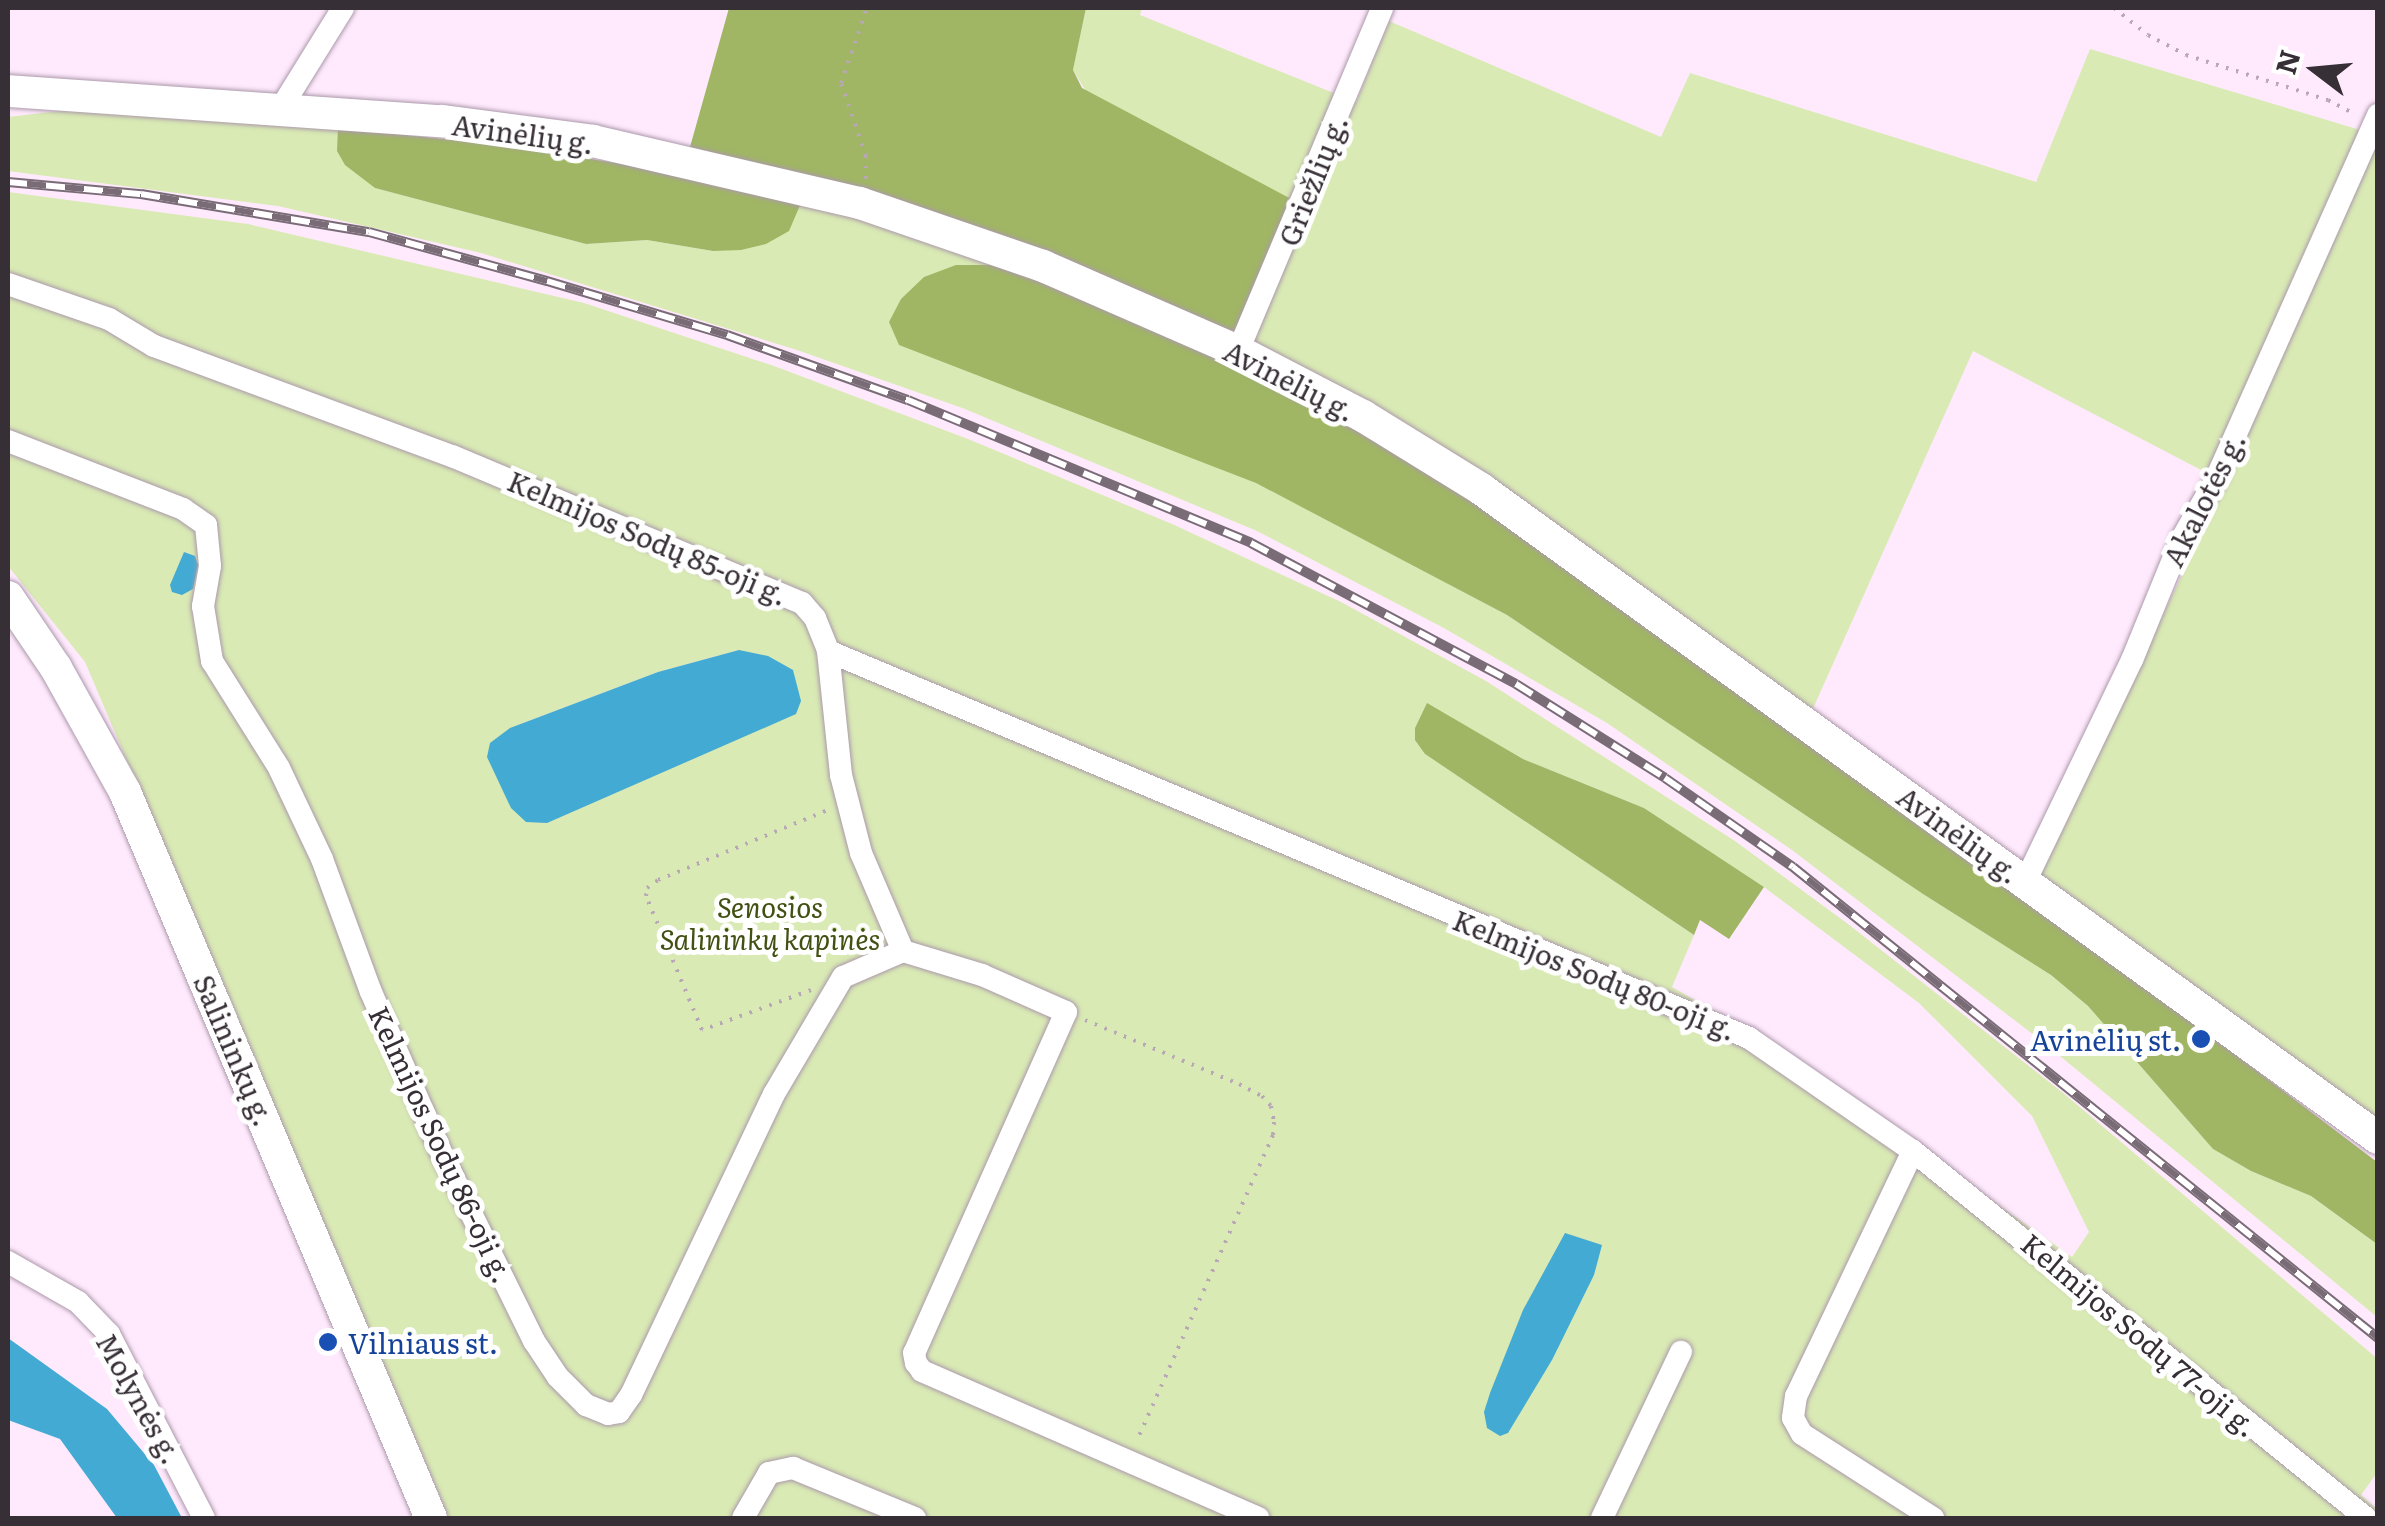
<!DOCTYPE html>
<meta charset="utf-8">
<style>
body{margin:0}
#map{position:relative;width:2385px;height:1526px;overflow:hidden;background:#ffeafd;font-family:Literata,serif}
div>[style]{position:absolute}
.green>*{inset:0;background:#d9eab4}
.forest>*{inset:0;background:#a0b664}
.water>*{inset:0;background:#43aad3}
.path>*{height:4px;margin-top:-2px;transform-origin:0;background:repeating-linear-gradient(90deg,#b8a8b6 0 2.5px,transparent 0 10.5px)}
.roads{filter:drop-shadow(0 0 2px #ac99ab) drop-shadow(0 0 2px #ac99ab)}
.minor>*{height:22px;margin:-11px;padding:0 11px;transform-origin:11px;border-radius:11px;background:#fff}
.secondary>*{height:32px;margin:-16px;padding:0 16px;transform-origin:16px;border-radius:16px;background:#fff}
.rail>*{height:10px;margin-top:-5px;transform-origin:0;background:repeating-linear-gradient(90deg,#fff 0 19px,#796c77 0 38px);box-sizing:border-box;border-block:2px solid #796c77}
.dots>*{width:28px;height:28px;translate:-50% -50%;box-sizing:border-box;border:5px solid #fff;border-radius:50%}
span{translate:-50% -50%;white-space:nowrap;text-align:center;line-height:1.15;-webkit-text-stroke:10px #fff;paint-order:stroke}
.street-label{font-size:28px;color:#372f36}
.park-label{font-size:28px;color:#425013;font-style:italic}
.transit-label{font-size:28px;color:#164399}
.right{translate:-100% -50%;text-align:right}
.left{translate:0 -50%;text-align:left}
.frame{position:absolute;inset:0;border:10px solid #372f36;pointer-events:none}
.north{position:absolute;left:2265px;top:20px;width:100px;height:100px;-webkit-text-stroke:8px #fff;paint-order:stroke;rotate:286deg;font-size:28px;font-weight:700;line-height:40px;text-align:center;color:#372f36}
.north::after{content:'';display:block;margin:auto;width:35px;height:45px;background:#372f36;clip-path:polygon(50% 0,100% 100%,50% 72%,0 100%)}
</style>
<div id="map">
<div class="green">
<div style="clip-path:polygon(1086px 8px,1142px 8px,1140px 15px,1356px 102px,1389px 21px,1661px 137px,1690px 73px,2036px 182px,2090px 49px,2377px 135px,2377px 1125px,2038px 876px,2226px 483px,1973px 351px,1811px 713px,1236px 336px,1073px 70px)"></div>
<div style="clip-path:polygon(76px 109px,338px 128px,375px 188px,586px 244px,647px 240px,713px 251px,801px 203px,898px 228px,999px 265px,1257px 483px,1507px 615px,1923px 894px,2051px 975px,2088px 1006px,2213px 1149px,2251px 1171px,2311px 1196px,2377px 1244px,2377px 1317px,2043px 1042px,1792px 850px,1607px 723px,1442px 627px,1257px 531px,965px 409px,797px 350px,481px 253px,391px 232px,278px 206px,8px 171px,8px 117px)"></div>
<div style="clip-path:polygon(evenodd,8px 192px,248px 224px,584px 303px,774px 366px,968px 439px,1172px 524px,1341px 602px,1486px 681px,1735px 841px,1848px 924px,2062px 1092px,2373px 1355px,2378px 1360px,2377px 1473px,2361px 1495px,2377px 1509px,2377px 1518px,449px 1518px,85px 662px,8px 566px,8px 192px,739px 650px,510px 728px,658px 672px,739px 650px,8px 192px,1427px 704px,1523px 759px,1644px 808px,1764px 887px,1919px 1003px,2032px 1116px,2089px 1232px,2072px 1257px,1771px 1043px,1672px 987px,1694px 935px,1425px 754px,1415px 728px,1427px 704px)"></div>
</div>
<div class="forest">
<div style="clip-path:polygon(729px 8px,1086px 8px,1073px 70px,1082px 88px,1293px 200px,1236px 336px,690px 147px)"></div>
<div style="clip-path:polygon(338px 128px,511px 146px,628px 165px,801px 203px,789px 231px,766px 244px,741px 250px,713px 251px,647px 240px,586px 244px,375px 188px,345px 165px,337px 151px)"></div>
<div style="clip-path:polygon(956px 265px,999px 265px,1168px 333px,1343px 423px,1485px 507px,2116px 964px,2377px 1162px,2377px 1244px,2311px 1196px,2251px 1171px,2213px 1149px,2088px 1006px,2051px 975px,1923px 894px,1507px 615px,1256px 483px,899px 345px,889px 322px,901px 299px,924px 277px)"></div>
<div style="clip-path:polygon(1427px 703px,1523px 759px,1644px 808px,1764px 887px,1729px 939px,1700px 920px,1694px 935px,1425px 754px,1415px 740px,1415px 728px)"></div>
</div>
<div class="water">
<div style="clip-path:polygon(184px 552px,195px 556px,198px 565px,193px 589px,182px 595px,172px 592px,170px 585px)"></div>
<div style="clip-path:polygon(739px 650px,768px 656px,793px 670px,801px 701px,796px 714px,547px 823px,526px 822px,511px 808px,487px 757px,490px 743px,510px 728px,658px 672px)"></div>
<div style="clip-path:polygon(1565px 1233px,1602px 1245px,1594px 1275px,1552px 1360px,1508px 1433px,1500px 1436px,1487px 1428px,1484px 1412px,1490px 1393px,1523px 1310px)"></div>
<div style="clip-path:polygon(8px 1338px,107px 1409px,154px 1465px,182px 1518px,117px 1518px,60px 1439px,8px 1420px)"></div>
</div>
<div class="path">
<div style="left:2114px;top:8px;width:43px;rotate:38.5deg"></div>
<div style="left:2148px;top:35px;width:43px;rotate:27.8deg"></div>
<div style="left:2186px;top:55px;width:149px;rotate:17.6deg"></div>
<div style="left:2328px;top:100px;width:30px;rotate:28deg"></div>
<div style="left:866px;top:179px;width:23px;rotate:-90deg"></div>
<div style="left:866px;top:156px;width:77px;rotate:-108.9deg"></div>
<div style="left:841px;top:83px;width:79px;rotate:-70.9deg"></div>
<div style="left:811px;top:990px;width:116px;rotate:159.8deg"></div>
<div style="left:702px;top:1030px;width:145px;rotate:-112.7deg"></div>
<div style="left:646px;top:896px;width:8px;rotate:-83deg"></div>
<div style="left:647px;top:888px;width:14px;rotate:-36deg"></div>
<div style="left:658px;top:880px;width:186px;rotate:-22.4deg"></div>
<div style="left:1085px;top:1020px;width:167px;rotate:22.6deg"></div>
<div style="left:1239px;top:1084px;width:26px;rotate:28deg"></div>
<div style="left:1262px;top:1096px;width:13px;rotate:48deg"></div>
<div style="left:1271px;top:1106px;width:16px;rotate:79deg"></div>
<div style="left:1274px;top:1122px;width:13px;rotate:94deg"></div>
<div style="left:1273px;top:1135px;width:335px;rotate:114deg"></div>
</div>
<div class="roads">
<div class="minor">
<div style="left:281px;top:108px;width:118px;rotate:-58.2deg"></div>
<div style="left:8px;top:284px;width:107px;rotate:19.1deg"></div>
<div style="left:109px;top:319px;width:52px;rotate:31deg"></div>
<div style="left:154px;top:346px;width:318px;rotate:20.3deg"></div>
<div style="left:452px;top:456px;width:380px;rotate:22.8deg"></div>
<div style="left:802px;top:603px;width:20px;rotate:49deg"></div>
<div style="left:815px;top:618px;width:35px;rotate:68deg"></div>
<div style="left:828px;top:651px;width:125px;rotate:84deg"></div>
<div style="left:841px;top:775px;width:81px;rotate:75.6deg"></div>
<div style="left:861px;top:853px;width:107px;rotate:66.8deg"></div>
<div style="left:903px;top:951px;width:83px;rotate:16.9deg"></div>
<div style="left:982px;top:975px;width:92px;rotate:23.8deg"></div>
<div style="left:1066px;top:1012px;width:373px;rotate:114deg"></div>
<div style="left:914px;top:1353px;width:10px;rotate:79deg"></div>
<div style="left:916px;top:1363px;width:10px;rotate:53deg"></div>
<div style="left:922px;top:1371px;width:367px;rotate:23.6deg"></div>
<div style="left:1238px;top:351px;width:372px;rotate:-67.2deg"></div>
<div style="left:8px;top:441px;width:188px;rotate:21.2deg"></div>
<div style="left:183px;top:509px;width:28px;rotate:35deg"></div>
<div style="left:206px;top:525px;width:41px;rotate:84.4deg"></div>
<div style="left:210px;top:566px;width:41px;rotate:99.9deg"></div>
<div style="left:203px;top:606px;width:56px;rotate:80.7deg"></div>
<div style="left:212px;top:661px;width:126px;rotate:57.9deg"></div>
<div style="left:279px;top:768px;width:101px;rotate:64.7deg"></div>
<div style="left:322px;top:859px;width:142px;rotate:69.8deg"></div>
<div style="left:371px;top:992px;width:172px;rotate:66.4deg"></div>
<div style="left:440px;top:1150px;width:213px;rotate:63.8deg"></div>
<div style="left:534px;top:1341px;width:43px;rotate:56.3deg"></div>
<div style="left:558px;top:1377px;width:40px;rotate:45deg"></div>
<div style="left:586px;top:1405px;width:24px;rotate:22deg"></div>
<div style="left:608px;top:1414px;width:11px;rotate:-10deg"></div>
<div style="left:619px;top:1412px;width:21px;rotate:-55deg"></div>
<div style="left:631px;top:1395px;width:333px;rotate:-64.6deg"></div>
<div style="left:774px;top:1094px;width:136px;rotate:-59.5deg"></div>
<div style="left:843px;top:977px;width:65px;rotate:-23.4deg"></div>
<div style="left:828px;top:651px;width:999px;rotate:22.79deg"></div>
<div style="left:1749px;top:1038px;width:199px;rotate:34.6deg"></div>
<div style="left:1913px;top:1151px;width:272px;rotate:115.5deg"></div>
<div style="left:1796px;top:1396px;width:22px;rotate:98deg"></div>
<div style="left:1793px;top:1418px;width:18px;rotate:61deg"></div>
<div style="left:1802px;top:1434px;width:156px;rotate:32.7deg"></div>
<div style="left:2025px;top:882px;width:246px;rotate:-64.3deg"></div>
<div style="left:2132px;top:660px;width:130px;rotate:-67.8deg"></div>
<div style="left:2181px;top:540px;width:68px;rotate:-60deg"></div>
<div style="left:2215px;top:481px;width:401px;rotate:-66deg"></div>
<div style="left:1913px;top:1151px;width:583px;rotate:39.01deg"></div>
<div style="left:8px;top:1262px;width:81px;rotate:29.7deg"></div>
<div style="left:78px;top:1302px;width:45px;rotate:45.9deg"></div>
<div style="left:109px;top:1334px;width:207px;rotate:62.7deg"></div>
<div style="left:743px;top:1518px;width:52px;rotate:-60deg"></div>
<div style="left:769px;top:1473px;width:25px;rotate:-12deg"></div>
<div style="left:793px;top:1468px;width:132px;rotate:22.3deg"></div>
<div style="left:1602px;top:1518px;width:184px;rotate:-64.6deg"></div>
</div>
<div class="secondary">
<div style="left:8px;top:91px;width:435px;rotate:4deg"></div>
<div style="left:442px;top:121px;width:152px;rotate:7.5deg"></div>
<div style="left:593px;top:141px;width:274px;rotate:13.1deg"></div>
<div style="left:860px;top:203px;width:194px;rotate:19deg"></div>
<div style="left:1043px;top:266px;width:213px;rotate:23.6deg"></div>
<div style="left:1238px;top:351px;width:141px;rotate:27.5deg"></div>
<div style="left:1363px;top:416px;width:139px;rotate:31.7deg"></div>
<div style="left:1481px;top:489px;width:1107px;rotate:35.89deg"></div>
<div style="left:8px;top:597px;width:86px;rotate:55.9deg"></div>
<div style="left:56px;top:668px;width:142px;rotate:60.9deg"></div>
<div style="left:125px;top:792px;width:788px;rotate:67.15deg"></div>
</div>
</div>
<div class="rail">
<div style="left:8px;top:182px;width:134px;rotate:5.2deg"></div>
<div style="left:141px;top:194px;width:231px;rotate:9.5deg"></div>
<div style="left:369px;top:232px;width:185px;rotate:15.4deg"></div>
<div style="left:547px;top:281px;width:188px;rotate:16.7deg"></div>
<div style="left:727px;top:335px;width:192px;rotate:19.8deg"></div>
<div style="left:908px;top:400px;width:372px;rotate:22.6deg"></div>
<div style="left:1251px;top:543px;width:300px;rotate:28deg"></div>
<div style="left:1516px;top:684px;width:176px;rotate:32.2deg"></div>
<div style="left:1665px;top:778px;width:156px;rotate:34.8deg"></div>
<div style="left:1793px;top:867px;width:751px;rotate:38.84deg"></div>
</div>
<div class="dots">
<div style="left:2201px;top:1039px;background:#1a4fb4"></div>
<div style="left:328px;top:1342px;background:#1a4fb4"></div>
</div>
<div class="street-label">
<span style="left:523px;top:133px;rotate:8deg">Avinėlių g.</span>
<span style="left:1312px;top:180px;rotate:-68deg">Griežlių g.</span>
<span style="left:1290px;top:380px;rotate:27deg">Avinėlių g.</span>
<span style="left:2203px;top:499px;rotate:-63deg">Akalotės g.</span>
<span style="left:648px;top:537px;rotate:23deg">Kelmijos Sodų 85-oji g.</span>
<span style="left:1959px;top:834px;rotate:36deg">Avinėlių g.</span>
<span style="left:1595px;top:974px;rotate:22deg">Kelmijos Sodų 80-oji g.</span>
<span style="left:235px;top:1050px;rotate:67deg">Salininkų g.</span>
<span style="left:442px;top:1144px;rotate:65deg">Kelmijos Sodų 86-oji g.</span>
<span style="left:2140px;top:1334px;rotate:40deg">Kelmijos Sodų 77-oji g.</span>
<span style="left:140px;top:1398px;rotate:61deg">Molynės g.</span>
</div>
<div class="park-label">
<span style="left:770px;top:922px">Senosios<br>Salininkų kapinės</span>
</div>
<div class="transit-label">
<span class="right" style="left:2181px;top:1039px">Avinėlių st.</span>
<span class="left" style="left:348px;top:1342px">Vilniaus st.</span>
</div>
<div class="frame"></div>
<div class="north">N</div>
</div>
